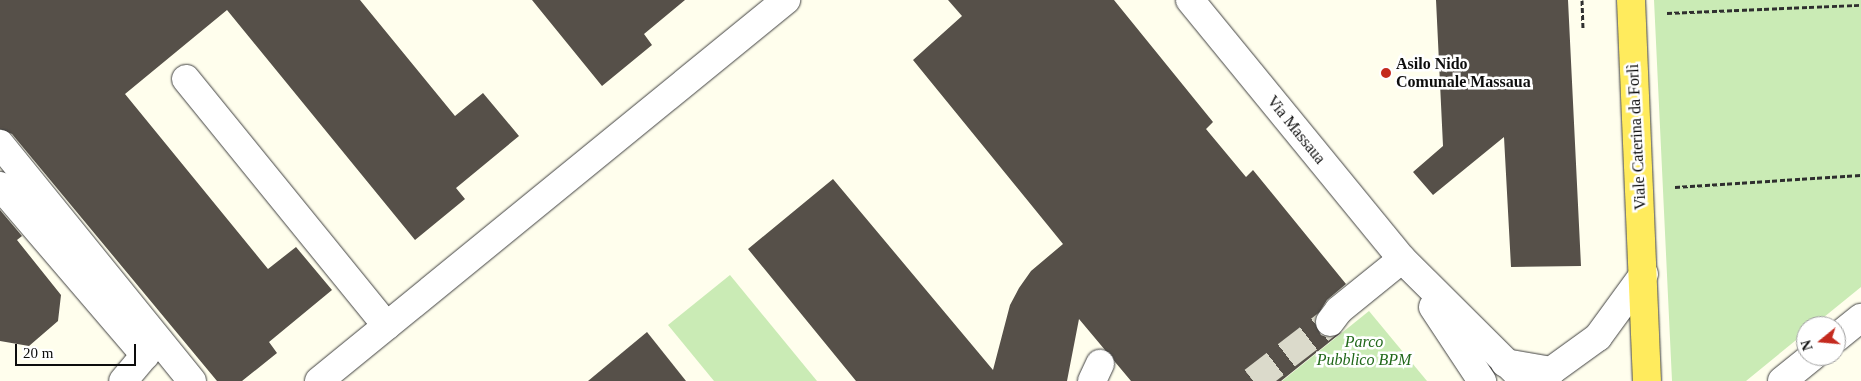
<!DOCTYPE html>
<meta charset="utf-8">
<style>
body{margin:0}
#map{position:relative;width:1861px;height:381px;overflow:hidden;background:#fffeed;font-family:Georgia,serif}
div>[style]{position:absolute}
.green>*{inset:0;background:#caebb5}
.building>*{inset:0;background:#565049}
.minor-tunnel>*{height:28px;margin-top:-14px;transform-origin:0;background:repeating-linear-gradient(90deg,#dbdacb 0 28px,transparent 0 42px)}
.path>*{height:3px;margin-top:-1.5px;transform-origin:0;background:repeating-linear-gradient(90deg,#2f2f2f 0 5px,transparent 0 7.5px)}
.roads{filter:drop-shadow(0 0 1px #404040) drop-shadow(0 0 1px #404040)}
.minor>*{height:28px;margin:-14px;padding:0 14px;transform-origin:14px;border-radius:14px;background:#fff}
.major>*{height:28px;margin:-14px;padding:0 14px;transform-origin:14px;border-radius:14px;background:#ffeb5d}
.dots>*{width:14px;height:14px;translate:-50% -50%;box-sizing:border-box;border:2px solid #fff;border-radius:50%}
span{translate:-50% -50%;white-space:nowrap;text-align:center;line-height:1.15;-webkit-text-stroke:5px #fff;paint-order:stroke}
.poi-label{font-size:16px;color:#0d0d0d;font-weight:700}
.left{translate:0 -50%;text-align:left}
.street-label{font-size:16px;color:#0d0d0d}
.park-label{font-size:16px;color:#21681a;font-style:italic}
.north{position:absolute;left:1796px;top:316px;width:50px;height:50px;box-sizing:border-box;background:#fff;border:1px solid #9e9e9e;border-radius:50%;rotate:253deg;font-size:14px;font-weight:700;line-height:20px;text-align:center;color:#0d0d0d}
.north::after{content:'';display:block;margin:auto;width:18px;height:22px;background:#c42a1e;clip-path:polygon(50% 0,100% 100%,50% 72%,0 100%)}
.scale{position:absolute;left:15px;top:344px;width:121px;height:22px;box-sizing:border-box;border:2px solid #0d0d0d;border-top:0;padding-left:6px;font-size:15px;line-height:18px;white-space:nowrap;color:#0d0d0d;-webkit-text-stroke:4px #fff;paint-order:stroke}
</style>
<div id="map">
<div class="green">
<div style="clip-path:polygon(1654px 0,1861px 0,1861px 287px,1813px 326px,1806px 326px,1806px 332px,1746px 381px,1672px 381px)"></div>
<div style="clip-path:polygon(730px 275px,817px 381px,714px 381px,668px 325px)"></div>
<div style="clip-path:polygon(1369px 311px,1427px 381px,1282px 381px)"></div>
</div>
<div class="building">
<div style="clip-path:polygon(0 0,360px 0,455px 116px,483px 93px,519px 136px,456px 188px,465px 199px,415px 240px,227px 10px,125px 94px,268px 269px,296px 247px,332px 290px,269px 342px,277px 353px,242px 381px,217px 381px,12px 134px,0 129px)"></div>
<div style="clip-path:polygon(532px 0,685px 0,644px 34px,652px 45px,602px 86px)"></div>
<div style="clip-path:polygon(948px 0,1114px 0,1213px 122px,1206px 129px,1246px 177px,1253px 170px,1346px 284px,1327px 300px,1314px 321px,1321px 335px,1329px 338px,1342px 332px,1281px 381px,1131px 381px,1079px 319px,1067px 381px,856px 381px,748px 249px,833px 179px,993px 370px,1010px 305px,1019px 288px,1031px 271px,1063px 244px,913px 60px,962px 16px)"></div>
<div style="clip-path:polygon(1436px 0,1568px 0,1581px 266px,1511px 267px,1504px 137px,1433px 195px,1413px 172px,1443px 146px)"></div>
<div style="clip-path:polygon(0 210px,22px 236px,17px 240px,61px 295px,58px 321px,29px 346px,0 341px)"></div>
<div style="clip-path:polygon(647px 332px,686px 381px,588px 381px)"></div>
</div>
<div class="minor-tunnel">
<div style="left:1253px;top:381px;width:97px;rotate:-37.5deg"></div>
</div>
<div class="path">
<div style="left:1582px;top:0;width:29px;rotate:88deg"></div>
<div style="left:1667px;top:13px;width:194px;rotate:-2.4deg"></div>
<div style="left:1675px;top:187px;width:186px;rotate:-3.7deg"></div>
</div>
<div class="roads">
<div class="minor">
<div style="left:1190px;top:0;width:335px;rotate:50.7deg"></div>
<div style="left:1402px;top:259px;width:173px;rotate:44.8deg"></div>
<div style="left:186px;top:79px;width:318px;rotate:50.9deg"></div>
<div style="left:0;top:144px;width:305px;rotate:51deg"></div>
<div style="left:0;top:186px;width:223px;rotate:49.4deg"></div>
<div style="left:145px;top:355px;width:34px;rotate:130deg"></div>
<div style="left:1433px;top:307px;width:89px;rotate:56.5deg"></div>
<div style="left:1330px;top:322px;width:15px;rotate:-53deg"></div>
<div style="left:1339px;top:310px;width:81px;rotate:-39deg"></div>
<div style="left:1836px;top:338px;width:32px;rotate:-39deg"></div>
<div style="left:1505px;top:363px;width:47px;rotate:9.9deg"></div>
<div style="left:1551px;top:371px;width:58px;rotate:-35.9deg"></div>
<div style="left:1598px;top:337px;width:78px;rotate:-53.9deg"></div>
<div style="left:319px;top:381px;width:603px;rotate:-39.21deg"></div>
<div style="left:1092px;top:381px;width:19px;rotate:-65deg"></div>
<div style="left:1782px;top:381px;width:40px;rotate:-39deg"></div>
</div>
<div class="major">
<div style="left:1631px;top:0;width:381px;rotate:87.6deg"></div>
</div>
</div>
<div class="dots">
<div style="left:1386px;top:73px;background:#c42a1e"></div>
</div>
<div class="poi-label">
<span class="left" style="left:1396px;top:73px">Asilo Nido<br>Comunale Massaua</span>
</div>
<div class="street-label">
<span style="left:1296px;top:130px;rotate:51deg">Via Massaua</span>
<span style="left:1637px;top:137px;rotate:-93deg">Viale Caterina da Forlì</span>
</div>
<div class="park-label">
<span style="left:1364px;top:351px">Parco<br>Pubblico BPM</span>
</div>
<div class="north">N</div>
<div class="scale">20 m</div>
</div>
